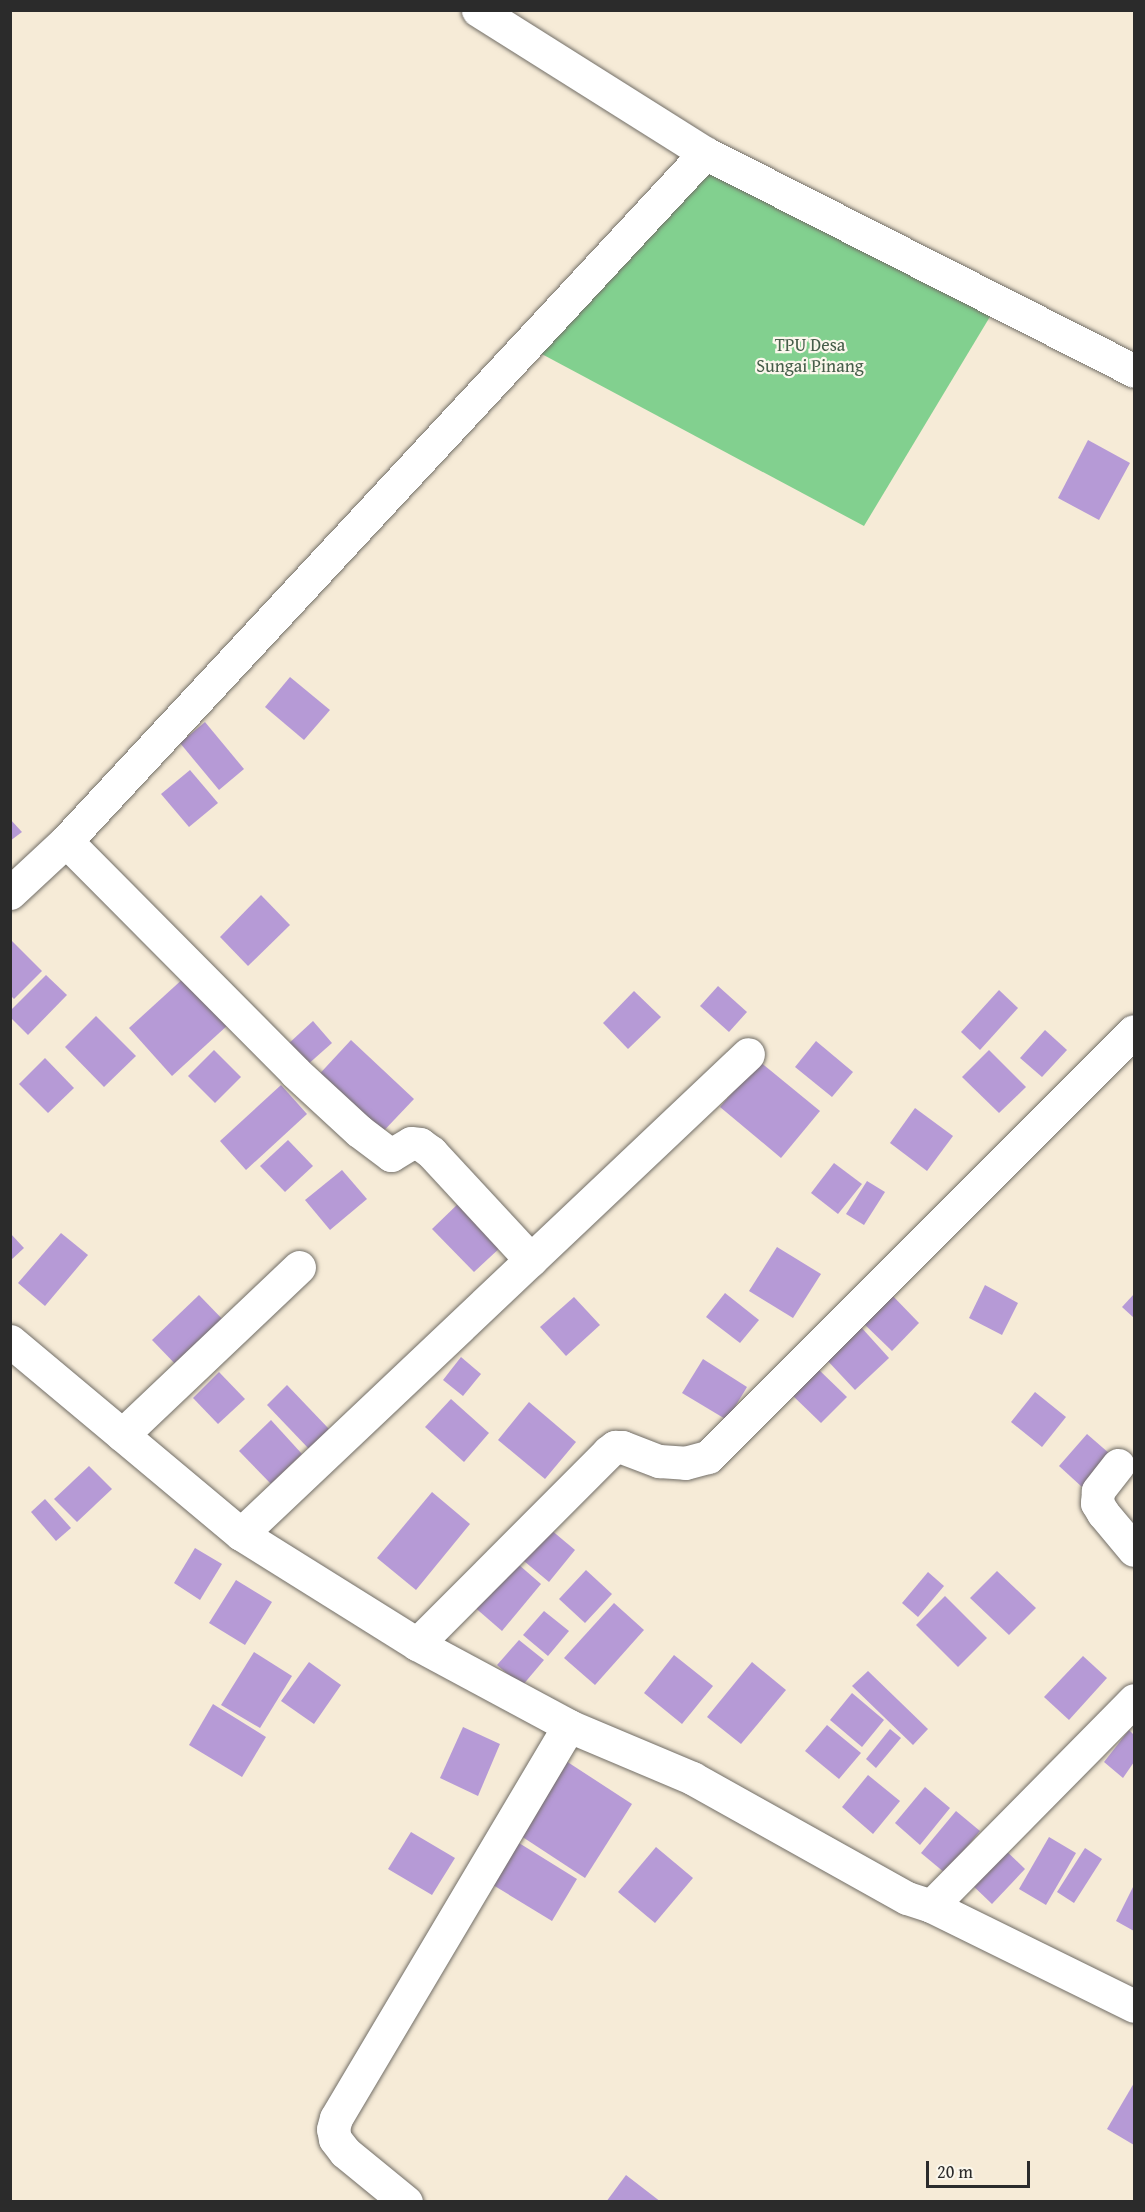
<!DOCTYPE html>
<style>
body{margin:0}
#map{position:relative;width:1145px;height:2212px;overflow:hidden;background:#f6ebd7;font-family:"Gentium Book Plus",serif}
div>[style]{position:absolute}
.green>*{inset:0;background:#82d08f}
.building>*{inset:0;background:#b69ad6}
.roads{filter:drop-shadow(0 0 2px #726e67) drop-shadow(0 0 2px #726e67)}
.minor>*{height:33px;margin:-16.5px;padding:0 16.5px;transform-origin:16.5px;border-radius:16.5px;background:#fff}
span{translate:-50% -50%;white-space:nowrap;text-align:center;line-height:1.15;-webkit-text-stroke:4.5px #fbf7ec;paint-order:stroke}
.park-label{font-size:18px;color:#455d49}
.frame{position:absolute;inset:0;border:12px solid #2b2b2b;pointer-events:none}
.scale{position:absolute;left:926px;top:2161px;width:104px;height:27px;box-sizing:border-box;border:3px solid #2b2b2b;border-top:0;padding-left:8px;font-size:18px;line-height:21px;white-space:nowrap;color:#2b2b2b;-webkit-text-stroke:4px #fbf7ec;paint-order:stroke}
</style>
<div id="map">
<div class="green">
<div style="clip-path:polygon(714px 169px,994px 310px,864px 526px,538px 352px)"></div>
</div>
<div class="building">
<div style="clip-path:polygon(1088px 440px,1130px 463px,1099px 520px,1058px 498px)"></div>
<div style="clip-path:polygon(290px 677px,330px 710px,304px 740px,265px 707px)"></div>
<div style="clip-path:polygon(205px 722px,244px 769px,219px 790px,180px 743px)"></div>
<div style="clip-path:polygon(190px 770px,218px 803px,189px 827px,161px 794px)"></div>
<div style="clip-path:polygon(10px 819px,22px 832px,10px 841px)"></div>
<div style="clip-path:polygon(261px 895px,290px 925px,248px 966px,220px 937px)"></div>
<div style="clip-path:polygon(10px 939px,42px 971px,14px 999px,10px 995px)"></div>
<div style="clip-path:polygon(46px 975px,67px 995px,28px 1035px,10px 1017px,10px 1011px)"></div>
<div style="clip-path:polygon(186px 976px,229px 1024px,172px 1076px,129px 1028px)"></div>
<div style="clip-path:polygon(718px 986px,747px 1012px,729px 1032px,700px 1006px)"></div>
<div style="clip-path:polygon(999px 990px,1018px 1008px,980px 1050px,961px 1032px)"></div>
<div style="clip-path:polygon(634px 991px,661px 1017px,628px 1049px,603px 1023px)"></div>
<div style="clip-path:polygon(96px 1016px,136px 1056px,104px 1087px,65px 1047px)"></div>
<div style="clip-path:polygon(313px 1021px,332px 1043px,306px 1066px,287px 1045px)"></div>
<div style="clip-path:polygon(1045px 1030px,1067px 1050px,1042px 1077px,1020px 1058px)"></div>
<div style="clip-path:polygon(351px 1040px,414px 1099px,375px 1140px,313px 1081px)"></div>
<div style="clip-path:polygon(816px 1041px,853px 1072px,832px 1097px,795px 1067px)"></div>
<div style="clip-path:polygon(214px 1050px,241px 1077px,215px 1103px,188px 1076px)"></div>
<div style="clip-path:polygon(989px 1050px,1026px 1087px,999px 1113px,962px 1077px)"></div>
<div style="clip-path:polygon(45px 1058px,74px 1088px,48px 1113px,19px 1084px)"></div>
<div style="clip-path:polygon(759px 1061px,820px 1111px,781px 1158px,720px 1107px)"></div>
<div style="clip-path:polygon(281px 1085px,307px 1114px,246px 1170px,220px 1141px)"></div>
<div style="clip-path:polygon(915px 1108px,953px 1136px,927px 1171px,890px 1143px)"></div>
<div style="clip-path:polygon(288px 1140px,313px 1166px,285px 1192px,260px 1166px)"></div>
<div style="clip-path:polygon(834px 1163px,862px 1184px,838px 1214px,811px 1193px)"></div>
<div style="clip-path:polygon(342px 1170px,367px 1199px,330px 1230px,305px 1200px)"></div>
<div style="clip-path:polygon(867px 1181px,885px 1192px,864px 1225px,846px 1214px)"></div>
<div style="clip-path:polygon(461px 1201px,503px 1245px,474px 1272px,432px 1229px)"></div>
<div style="clip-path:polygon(10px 1233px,24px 1248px,10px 1261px)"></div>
<div style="clip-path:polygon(61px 1233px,88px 1255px,45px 1306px,18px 1283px)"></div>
<div style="clip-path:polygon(777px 1247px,821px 1274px,793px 1318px,749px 1291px)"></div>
<div style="clip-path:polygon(985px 1285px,1018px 1303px,1002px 1335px,969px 1318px)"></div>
<div style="clip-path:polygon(888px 1291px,919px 1323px,892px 1351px,860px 1320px)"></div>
<div style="clip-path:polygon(725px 1293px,759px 1320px,740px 1343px,706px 1317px)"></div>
<div style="clip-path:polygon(1134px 1294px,1134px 1318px,1122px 1307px)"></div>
<div style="clip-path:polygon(199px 1295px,229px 1326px,182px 1371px,152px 1340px)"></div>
<div style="clip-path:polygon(574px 1297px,600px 1325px,566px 1356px,540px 1327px)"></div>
<div style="clip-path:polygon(860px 1326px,889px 1358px,855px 1390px,825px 1358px)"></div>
<div style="clip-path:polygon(461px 1357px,481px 1374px,463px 1396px,443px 1380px)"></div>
<div style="clip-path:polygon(703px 1359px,747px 1387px,727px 1420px,682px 1393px)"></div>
<div style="clip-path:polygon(816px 1367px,847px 1397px,821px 1423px,790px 1393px)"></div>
<div style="clip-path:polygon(219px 1372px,245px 1399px,218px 1424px,193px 1398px)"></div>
<div style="clip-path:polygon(287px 1385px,329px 1429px,309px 1449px,267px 1405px)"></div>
<div style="clip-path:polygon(1035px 1392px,1066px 1417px,1042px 1447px,1011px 1422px)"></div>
<div style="clip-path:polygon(451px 1399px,489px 1433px,464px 1462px,425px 1427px)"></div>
<div style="clip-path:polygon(529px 1402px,576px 1442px,545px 1479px,498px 1440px)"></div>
<div style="clip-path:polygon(271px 1420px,302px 1454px,271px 1484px,239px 1451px)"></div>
<div style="clip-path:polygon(1087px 1434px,1110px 1454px,1082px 1487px,1059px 1466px)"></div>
<div style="clip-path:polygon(89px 1466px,112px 1489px,77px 1522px,54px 1499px)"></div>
<div style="clip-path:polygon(432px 1492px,470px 1524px,416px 1590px,377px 1558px)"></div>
<div style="clip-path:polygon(45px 1499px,71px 1528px,56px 1541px,31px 1512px)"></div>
<div style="clip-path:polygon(544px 1524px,575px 1550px,549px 1582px,518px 1556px)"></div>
<div style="clip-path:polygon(195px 1548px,222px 1564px,200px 1600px,174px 1583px)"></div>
<div style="clip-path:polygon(511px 1558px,541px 1584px,502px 1631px,472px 1605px)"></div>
<div style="clip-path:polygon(586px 1570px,612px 1594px,585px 1623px,559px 1599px)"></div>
<div style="clip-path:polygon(997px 1571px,1036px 1608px,1009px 1635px,970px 1598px)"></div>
<div style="clip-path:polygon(928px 1572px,944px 1586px,918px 1617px,902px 1603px)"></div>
<div style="clip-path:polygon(236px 1580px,272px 1602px,245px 1645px,209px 1623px)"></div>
<div style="clip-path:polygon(945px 1596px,987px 1638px,958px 1667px,916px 1625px)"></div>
<div style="clip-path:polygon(614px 1603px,644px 1630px,595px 1685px,564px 1658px)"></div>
<div style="clip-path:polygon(544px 1611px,569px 1631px,548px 1656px,523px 1635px)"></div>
<div style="clip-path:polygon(519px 1640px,544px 1660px,522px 1686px,497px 1665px)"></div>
<div style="clip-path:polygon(254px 1652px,292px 1676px,260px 1728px,221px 1705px)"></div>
<div style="clip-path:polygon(674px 1655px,713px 1686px,682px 1724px,644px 1693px)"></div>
<div style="clip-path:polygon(1083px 1656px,1107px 1678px,1069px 1720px,1044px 1697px)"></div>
<div style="clip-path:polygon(309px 1662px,341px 1685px,314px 1724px,281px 1701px)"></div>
<div style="clip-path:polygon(752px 1662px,786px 1690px,741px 1744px,707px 1717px)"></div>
<div style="clip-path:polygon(868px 1671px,928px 1729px,913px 1745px,852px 1686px)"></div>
<div style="clip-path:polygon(852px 1693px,884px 1720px,862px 1747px,830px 1720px)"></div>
<div style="clip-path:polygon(213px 1704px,266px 1737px,242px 1777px,189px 1745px)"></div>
<div style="clip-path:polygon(827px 1725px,861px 1753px,839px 1779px,805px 1751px)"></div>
<div style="clip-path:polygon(463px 1727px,500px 1744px,478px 1796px,440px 1778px)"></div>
<div style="clip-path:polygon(890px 1729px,901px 1738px,876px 1768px,866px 1759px)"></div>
<div style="clip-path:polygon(1129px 1730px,1134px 1735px,1134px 1762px,1123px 1778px,1104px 1762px)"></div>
<div style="clip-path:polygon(566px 1761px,632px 1804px,585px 1878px,518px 1834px)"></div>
<div style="clip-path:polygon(868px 1775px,900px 1801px,873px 1834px,842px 1807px)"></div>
<div style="clip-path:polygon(925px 1787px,950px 1808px,920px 1845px,895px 1823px)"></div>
<div style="clip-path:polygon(956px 1811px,980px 1831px,945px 1873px,921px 1853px)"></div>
<div style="clip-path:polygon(411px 1832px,455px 1858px,432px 1895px,388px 1869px)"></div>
<div style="clip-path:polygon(1049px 1837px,1076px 1853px,1046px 1905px,1019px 1889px)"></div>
<div style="clip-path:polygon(519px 1843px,577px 1879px,552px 1921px,493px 1885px)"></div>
<div style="clip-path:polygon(1000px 1845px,1025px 1869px,992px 1904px,967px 1880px)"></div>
<div style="clip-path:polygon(656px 1847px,693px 1878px,655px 1923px,618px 1892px)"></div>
<div style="clip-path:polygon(1085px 1848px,1102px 1859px,1074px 1903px,1057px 1892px)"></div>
<div style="clip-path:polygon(1134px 1885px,1134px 1931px,1116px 1921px)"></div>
<div style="clip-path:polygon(1134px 2083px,1134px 2145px,1107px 2129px)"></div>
<div style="clip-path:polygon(626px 2175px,661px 2202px,606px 2202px)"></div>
</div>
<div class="roads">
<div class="minor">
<div style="left:478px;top:10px;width:268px;rotate:32.2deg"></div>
<div style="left:705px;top:153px;width:481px;rotate:26.9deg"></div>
<div style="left:66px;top:841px;width:325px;rotate:45.2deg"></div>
<div style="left:295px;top:1072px;width:87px;rotate:42.7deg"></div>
<div style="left:359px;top:1131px;width:40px;rotate:37deg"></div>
<div style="left:391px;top:1155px;width:23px;rotate:-31deg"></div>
<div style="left:411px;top:1143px;width:9px;rotate:6deg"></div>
<div style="left:420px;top:1144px;width:14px;rotate:36deg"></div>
<div style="left:431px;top:1152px;width:147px;rotate:47.2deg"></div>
<div style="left:10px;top:893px;width:76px;rotate:-42.9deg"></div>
<div style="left:66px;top:841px;width:939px;rotate:-47.11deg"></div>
<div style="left:10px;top:1341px;width:301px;rotate:39.9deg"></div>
<div style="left:241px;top:1534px;width:208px;rotate:32deg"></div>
<div style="left:417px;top:1644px;width:173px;rotate:28.3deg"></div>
<div style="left:569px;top:1726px;width:134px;rotate:22.9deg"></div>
<div style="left:692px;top:1778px;width:246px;rotate:29.2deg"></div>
<div style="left:907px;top:1898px;width:25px;rotate:18deg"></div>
<div style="left:931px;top:1906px;width:226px;rotate:26.2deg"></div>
<div style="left:122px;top:1435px;width:244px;rotate:-43.5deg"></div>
<div style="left:1118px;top:1465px;width:33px;rotate:128deg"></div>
<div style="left:1098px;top:1491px;width:12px;rotate:95deg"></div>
<div style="left:1097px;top:1503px;width:12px;rotate:59deg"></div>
<div style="left:1103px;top:1513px;width:48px;rotate:50deg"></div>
<div style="left:241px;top:1534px;width:698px;rotate:-43.43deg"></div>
<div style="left:417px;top:1644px;width:271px;rotate:-45.1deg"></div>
<div style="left:608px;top:1452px;width:9px;rotate:-36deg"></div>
<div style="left:615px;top:1447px;width:7px"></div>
<div style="left:622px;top:1447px;width:40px;rotate:21deg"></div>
<div style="left:659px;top:1461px;width:26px;rotate:4deg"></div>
<div style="left:685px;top:1463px;width:24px;rotate:-15deg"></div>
<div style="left:708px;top:1457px;width:602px;rotate:-45deg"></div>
<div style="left:931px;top:1906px;width:289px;rotate:-45.4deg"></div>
<div style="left:406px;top:2202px;width:79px;rotate:-140.7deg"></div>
<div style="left:345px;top:2152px;width:16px;rotate:-128deg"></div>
<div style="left:335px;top:2139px;width:10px;rotate:-101deg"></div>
<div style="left:333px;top:2129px;width:11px;rotate:-75deg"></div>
<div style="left:336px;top:2118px;width:456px;rotate:-59.3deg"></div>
</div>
</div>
<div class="park-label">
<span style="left:810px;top:356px">TPU Desa<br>Sungai Pinang</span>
</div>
<div class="frame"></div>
<div class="scale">20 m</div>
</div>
